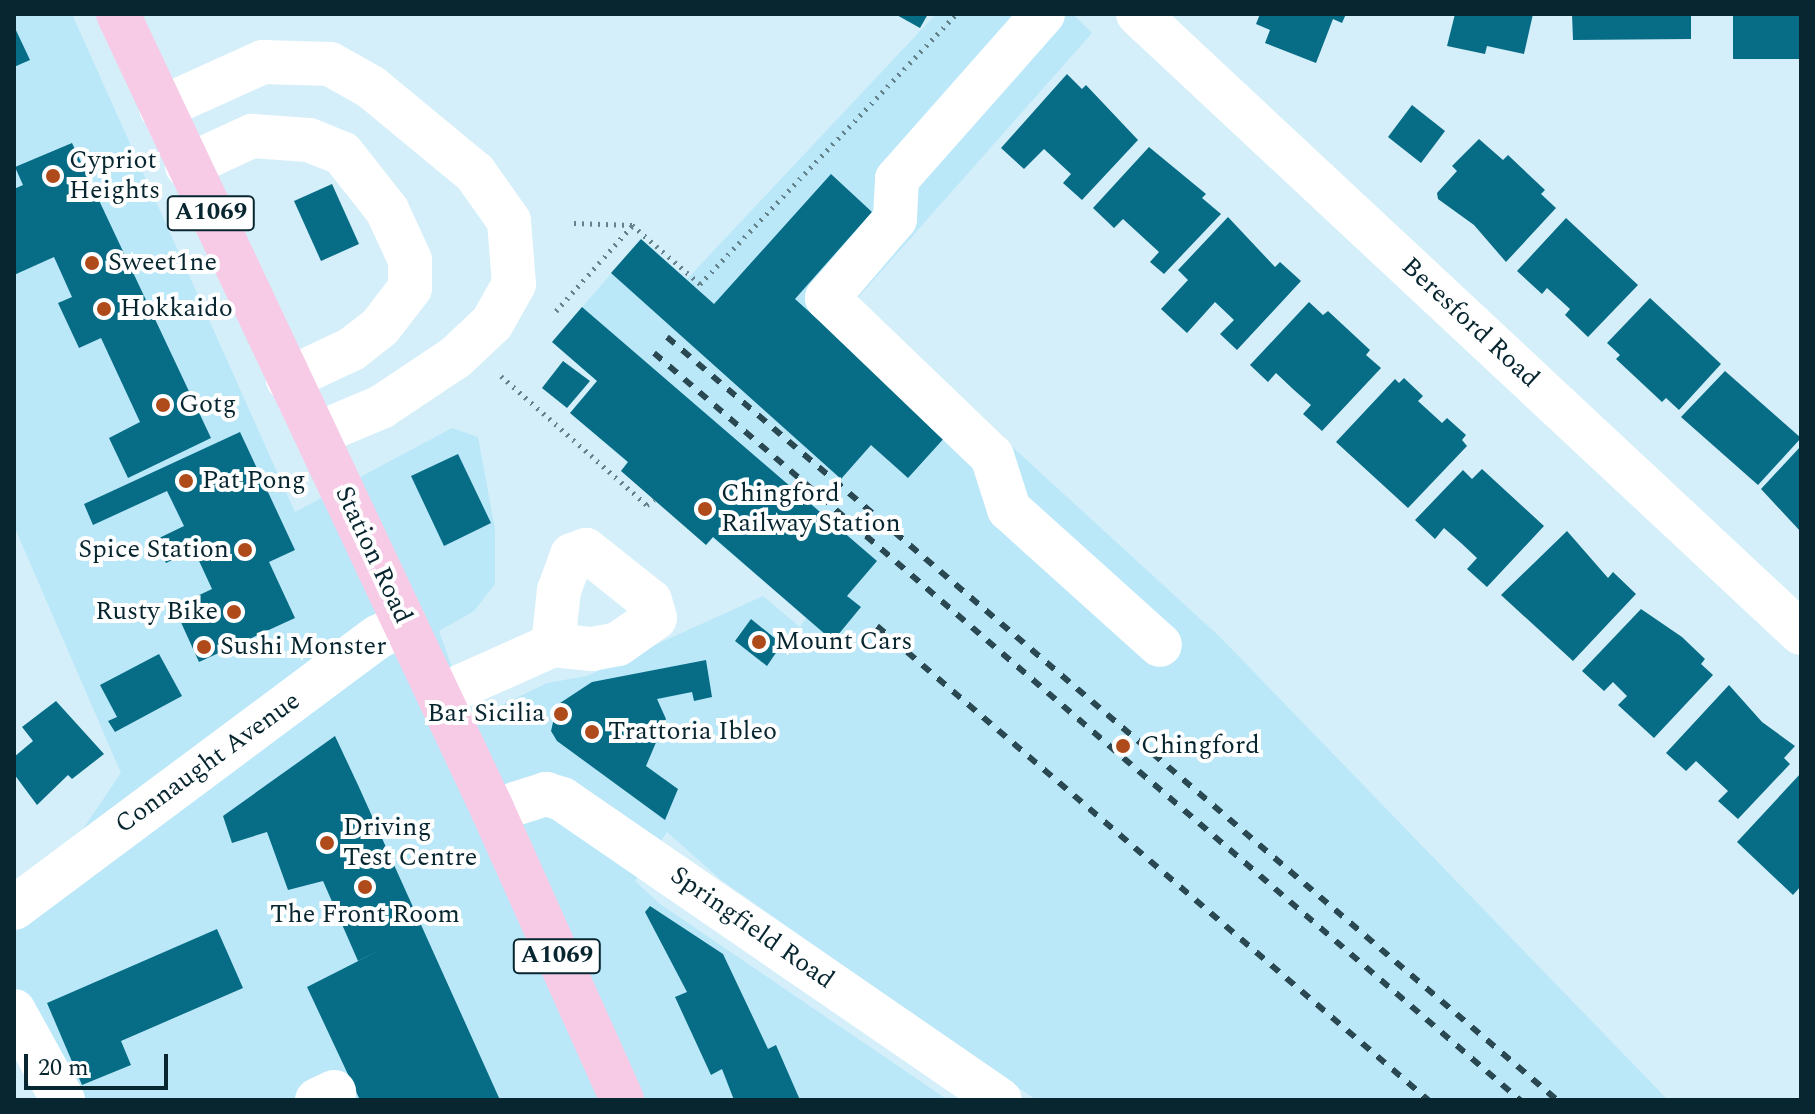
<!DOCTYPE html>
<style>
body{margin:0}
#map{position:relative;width:1815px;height:1114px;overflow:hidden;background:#d4eff9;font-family:Spectral,serif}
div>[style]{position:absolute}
.built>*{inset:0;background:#bae8f9}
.building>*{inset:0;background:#076d87}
.path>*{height:5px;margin-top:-2.5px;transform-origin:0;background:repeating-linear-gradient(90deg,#64828c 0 2px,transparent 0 8px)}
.minor>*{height:44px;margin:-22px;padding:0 22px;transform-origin:22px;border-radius:22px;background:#fff}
.major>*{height:44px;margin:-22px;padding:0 22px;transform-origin:22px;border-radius:22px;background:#f7cbe6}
.rail>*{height:6px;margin-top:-3px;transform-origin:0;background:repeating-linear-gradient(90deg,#2a4852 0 10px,transparent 0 20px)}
.dots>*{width:22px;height:22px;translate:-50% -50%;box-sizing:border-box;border:4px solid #fff;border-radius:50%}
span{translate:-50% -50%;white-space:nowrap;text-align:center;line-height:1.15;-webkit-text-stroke:8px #fff;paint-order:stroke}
.shield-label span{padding:2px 6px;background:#fff;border:2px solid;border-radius:6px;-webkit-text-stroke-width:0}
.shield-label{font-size:24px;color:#072630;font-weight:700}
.poi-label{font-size:26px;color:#072630}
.left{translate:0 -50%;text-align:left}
.right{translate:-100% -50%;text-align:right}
.street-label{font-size:26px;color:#072630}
.frame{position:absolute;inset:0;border:16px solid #072630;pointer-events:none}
.scale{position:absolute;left:24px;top:1054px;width:144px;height:36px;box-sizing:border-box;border:4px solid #072630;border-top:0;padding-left:10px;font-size:24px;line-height:28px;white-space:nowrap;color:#072630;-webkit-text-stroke:6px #fff;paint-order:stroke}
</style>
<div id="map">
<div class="built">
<div style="clip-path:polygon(14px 14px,72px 14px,295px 512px,452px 428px,478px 437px,495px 529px,495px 584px,474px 611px,439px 631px,471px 720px,547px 683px,587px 676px,763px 596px,800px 627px,806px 618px,713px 538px,706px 545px,621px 471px,627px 462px,570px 413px,597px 381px,552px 342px,641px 239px,687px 279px,936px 14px,1073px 14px,1092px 33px,854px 302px,1220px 637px,1668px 1100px,1036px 1100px,721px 880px,667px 832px,635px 881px,660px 904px,948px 1100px,72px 1100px,14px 984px,14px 930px,121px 773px,14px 526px)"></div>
</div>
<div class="building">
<div style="clip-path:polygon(895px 14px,928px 14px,920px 28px)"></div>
<div style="clip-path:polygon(1260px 14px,1346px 14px,1342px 23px,1333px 19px,1316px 63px,1265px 43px,1270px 30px,1256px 24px)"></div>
<div style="clip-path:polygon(1455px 14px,1533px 14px,1524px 54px,1487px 46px,1485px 54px,1447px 46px)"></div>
<div style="clip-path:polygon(1572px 14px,1691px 14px,1691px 39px,1573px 40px)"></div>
<div style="clip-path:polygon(1733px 14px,1801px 14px,1801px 59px,1733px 59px)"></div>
<div style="clip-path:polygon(14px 26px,30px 60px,14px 67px)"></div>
<div style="clip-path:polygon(1067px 74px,1082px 89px,1086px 85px,1138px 140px,1082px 200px,1063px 183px,1071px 174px,1044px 149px,1024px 169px,1001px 148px)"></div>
<div style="clip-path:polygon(1412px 105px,1445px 131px,1421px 163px,1388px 137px)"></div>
<div style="clip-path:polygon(1479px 139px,1503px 160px,1508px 155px,1545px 190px,1541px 194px,1556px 208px,1506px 262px,1474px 225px,1438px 199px,1437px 193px,1457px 171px,1452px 166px)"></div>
<div style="clip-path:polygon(72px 143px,211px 438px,128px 478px,109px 438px,140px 422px,101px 338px,79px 348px,58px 303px,72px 297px,54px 257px,14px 275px,14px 189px,23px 185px,15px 167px)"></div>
<div style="clip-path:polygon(1149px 147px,1206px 194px,1202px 198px,1221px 214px,1164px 274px,1150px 262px,1159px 252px,1123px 219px,1114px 228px,1093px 208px)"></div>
<div style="clip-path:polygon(831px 174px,872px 212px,795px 299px,947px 435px,908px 478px,871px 445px,841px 479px,611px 273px,641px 239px,714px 304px)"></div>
<div style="clip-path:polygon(332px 184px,359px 244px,321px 261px,294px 201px)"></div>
<div style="clip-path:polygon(1228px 217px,1275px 267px,1280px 262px,1301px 281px,1237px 350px,1220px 334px,1234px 320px,1215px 302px,1187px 333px,1161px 309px,1188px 280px,1178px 270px)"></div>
<div style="clip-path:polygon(1566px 218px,1638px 285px,1588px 337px,1565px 315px,1570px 309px,1547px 288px,1542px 294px,1517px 271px)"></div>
<div style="clip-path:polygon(1650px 298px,1721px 364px,1679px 410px,1666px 398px,1662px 402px,1616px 359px,1620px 355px,1607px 343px)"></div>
<div style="clip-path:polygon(1309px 302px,1323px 315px,1328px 311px,1370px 350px,1366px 355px,1381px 368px,1322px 431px,1303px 414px,1311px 405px,1294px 390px,1276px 373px,1268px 382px,1250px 365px)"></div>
<div style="clip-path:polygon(582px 307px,877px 561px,847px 596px,861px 607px,833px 641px,713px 537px,706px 545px,621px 471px,628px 462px,570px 413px,597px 381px,552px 342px)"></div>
<div style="clip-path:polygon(563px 361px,590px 381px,567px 408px,542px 388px)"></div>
<div style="clip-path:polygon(1725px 371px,1801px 438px,1758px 485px,1681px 417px)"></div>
<div style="clip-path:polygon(1404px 378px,1423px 396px,1418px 401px,1442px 423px,1447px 418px,1466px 435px,1462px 440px,1467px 446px,1408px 508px,1336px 442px,1395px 379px,1399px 383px)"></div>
<div style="clip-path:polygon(240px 432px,295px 550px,269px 562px,295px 618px,199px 662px,174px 607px,212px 589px,194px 550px,166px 563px,155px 540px,184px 526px,167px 491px,93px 525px,84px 504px)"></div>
<div style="clip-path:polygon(1801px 446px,1801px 532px,1761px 489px)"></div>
<div style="clip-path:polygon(458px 454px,491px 523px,444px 546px,411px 476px)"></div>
<div style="clip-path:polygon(1482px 469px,1544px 526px,1487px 587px,1467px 569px,1477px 558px,1461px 543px,1444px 528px,1435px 539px,1415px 520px,1463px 470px,1472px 479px)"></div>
<div style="clip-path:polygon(1567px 531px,1608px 578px,1613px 572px,1636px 594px,1573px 661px,1501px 595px)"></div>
<div style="clip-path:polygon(1641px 609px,1682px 637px,1705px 659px,1701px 664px,1713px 675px,1654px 738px,1618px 705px,1627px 696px,1613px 682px,1604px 691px,1582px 671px)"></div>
<div style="clip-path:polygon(751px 619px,782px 644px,767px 666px,735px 641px)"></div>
<div style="clip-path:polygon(159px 654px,182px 696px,115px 732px,108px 721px,117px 717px,100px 685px)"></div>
<div style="clip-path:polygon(706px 660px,712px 697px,694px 701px,692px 692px,657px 699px,666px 719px,646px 766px,678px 789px,665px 820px,557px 741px,551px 731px,557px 705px,592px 682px)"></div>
<div style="clip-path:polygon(1729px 685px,1762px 722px,1795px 746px,1784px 758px,1790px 764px,1738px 819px,1718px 801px,1728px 791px,1696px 761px,1686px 771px,1666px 753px)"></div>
<div style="clip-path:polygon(56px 701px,104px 754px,72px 779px,68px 775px,37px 805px,14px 774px,14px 757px,33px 741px,22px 727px)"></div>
<div style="clip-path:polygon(335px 736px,358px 785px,500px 1100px,360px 1100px,307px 987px,382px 949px,358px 961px,323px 881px,288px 890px,267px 832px,232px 843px,223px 816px)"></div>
<div style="clip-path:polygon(1801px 773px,1801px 886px,1793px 895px,1737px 842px)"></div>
<div style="clip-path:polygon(650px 906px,723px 954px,768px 1049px,776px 1045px,800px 1100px,734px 1100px,722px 1069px,711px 1075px,675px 997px,687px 992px,645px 912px)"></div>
<div style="clip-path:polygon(217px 929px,243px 988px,121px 1041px,131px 1065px,82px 1085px,47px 1003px)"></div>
</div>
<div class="path">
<div style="left:574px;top:223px;width:58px;rotate:2deg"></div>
<div style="left:632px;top:225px;width:90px;rotate:40.9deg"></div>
<div style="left:700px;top:284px;width:372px;rotate:-46.5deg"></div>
<div style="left:556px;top:311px;width:114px;rotate:-48.2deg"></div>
<div style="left:501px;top:376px;width:195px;rotate:41.5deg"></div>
<div style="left:647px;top:505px;width:9px;rotate:-36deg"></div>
</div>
<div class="minor">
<div style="left:1043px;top:14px;width:220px;rotate:131.5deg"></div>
<div style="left:897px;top:179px;width:40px;rotate:92.9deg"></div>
<div style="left:895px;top:219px;width:104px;rotate:130.7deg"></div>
<div style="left:827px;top:298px;width:228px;rotate:43.8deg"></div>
<div style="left:992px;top:456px;width:56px;rotate:72.2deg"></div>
<div style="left:1009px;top:509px;width:203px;rotate:42deg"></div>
<div style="left:1138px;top:14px;width:907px;rotate:43.03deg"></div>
<div style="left:161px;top:108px;width:112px;rotate:-24.3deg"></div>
<div style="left:263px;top:62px;width:67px;rotate:1.7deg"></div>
<div style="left:330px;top:64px;width:47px;rotate:29.3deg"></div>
<div style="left:371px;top:87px;width:135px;rotate:39.6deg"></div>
<div style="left:475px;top:173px;width:59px;rotate:54.7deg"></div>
<div style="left:509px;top:221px;width:63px;rotate:85.5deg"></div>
<div style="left:514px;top:284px;width:45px;rotate:119.4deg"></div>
<div style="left:492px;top:323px;width:50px;rotate:136.6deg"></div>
<div style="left:456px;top:357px;width:90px;rotate:146.3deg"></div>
<div style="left:381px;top:407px;width:69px;rotate:157.1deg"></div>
<div style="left:187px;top:166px;width:72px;rotate:-24.8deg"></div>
<div style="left:252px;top:136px;width:57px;rotate:4deg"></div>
<div style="left:309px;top:140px;width:35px;rotate:22deg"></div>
<div style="left:342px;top:153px;width:73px;rotate:51.7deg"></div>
<div style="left:387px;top:210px;width:55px;rotate:65.3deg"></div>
<div style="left:410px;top:260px;width:28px;rotate:90deg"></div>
<div style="left:410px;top:288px;width:49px;rotate:127.6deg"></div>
<div style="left:380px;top:327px;width:36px;rotate:142deg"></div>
<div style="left:352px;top:349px;width:71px;rotate:154.9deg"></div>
<div style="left:439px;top:696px;width:125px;rotate:-24.1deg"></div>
<div style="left:553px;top:645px;width:39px;rotate:6deg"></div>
<div style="left:592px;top:649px;width:26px;rotate:-11deg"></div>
<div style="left:618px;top:644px;width:45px;rotate:-35.1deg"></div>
<div style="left:655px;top:618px;width:18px;rotate:-106deg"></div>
<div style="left:650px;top:601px;width:82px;rotate:-141.4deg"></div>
<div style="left:586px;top:550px;width:15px;rotate:160deg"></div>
<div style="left:572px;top:555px;width:37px;rotate:110deg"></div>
<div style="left:559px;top:590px;width:55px;rotate:96.2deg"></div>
<div style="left:493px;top:811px;width:56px;rotate:-17.8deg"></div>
<div style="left:546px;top:794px;width:17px;rotate:17deg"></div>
<div style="left:562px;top:799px;width:531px;rotate:34.5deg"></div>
<div style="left:14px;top:908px;width:454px;rotate:-36.7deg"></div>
<div style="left:378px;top:637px;width:30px;rotate:-27deg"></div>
<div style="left:14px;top:1011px;width:102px;rotate:61.2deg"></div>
<div style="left:317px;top:1100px;width:19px;rotate:-25deg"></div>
</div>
<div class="major">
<div style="left:118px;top:14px;width:881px;rotate:64.8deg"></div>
<div style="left:493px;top:811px;width:316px;rotate:65.9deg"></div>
</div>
<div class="rail">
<div style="left:667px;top:337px;width:1172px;rotate:40.61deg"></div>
<div style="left:654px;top:353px;width:1144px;rotate:40.78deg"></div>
<div style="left:877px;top:626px;width:727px;rotate:40.7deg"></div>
</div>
<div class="dots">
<div style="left:53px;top:176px;background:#af4a1b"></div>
<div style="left:92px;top:263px;background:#af4a1b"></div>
<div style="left:104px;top:309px;background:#af4a1b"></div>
<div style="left:163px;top:405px;background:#af4a1b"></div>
<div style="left:186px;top:481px;background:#af4a1b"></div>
<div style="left:705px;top:509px;background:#af4a1b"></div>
<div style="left:245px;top:550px;background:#af4a1b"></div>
<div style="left:234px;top:612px;background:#af4a1b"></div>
<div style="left:759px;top:642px;background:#af4a1b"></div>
<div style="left:204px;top:647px;background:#af4a1b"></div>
<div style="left:561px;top:714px;background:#af4a1b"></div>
<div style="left:592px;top:732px;background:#af4a1b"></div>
<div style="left:1123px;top:746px;background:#af4a1b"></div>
<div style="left:327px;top:843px;background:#af4a1b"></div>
<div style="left:365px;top:887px;background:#af4a1b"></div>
</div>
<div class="shield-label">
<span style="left:211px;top:213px">A1069</span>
<span style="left:557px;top:956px">A1069</span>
</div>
<div class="poi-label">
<span class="left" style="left:69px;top:176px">Cypriot<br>Heights</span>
<span class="left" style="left:108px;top:263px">Sweet1ne</span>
<span class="left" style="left:120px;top:309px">Hokkaido</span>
<span class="left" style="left:179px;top:405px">Gotg</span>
<span class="left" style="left:202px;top:481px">Pat Pong</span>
<span class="left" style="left:721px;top:509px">Chingford<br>Railway Station</span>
<span class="right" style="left:229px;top:550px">Spice Station</span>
<span class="right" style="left:218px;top:612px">Rusty Bike</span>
<span class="left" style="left:775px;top:642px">Mount Cars</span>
<span class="left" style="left:220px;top:647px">Sushi Monster</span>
<span class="right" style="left:545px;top:714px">Bar Sicilia</span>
<span class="left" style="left:608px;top:732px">Trattoria Ibleo</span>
<span class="left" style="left:1141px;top:746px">Chingford</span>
<span class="left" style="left:343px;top:843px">Driving<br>Test Centre</span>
<span style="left:365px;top:915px">The Front Room</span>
</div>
<div class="street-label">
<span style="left:1470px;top:323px;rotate:43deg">Beresford Road</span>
<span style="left:373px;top:555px;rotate:65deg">Station Road</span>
<span style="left:208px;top:763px;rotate:-36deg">Connaught Avenue</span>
<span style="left:752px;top:928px;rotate:35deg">Springfield Road</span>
</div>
<div class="frame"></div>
<div class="scale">20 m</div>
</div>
